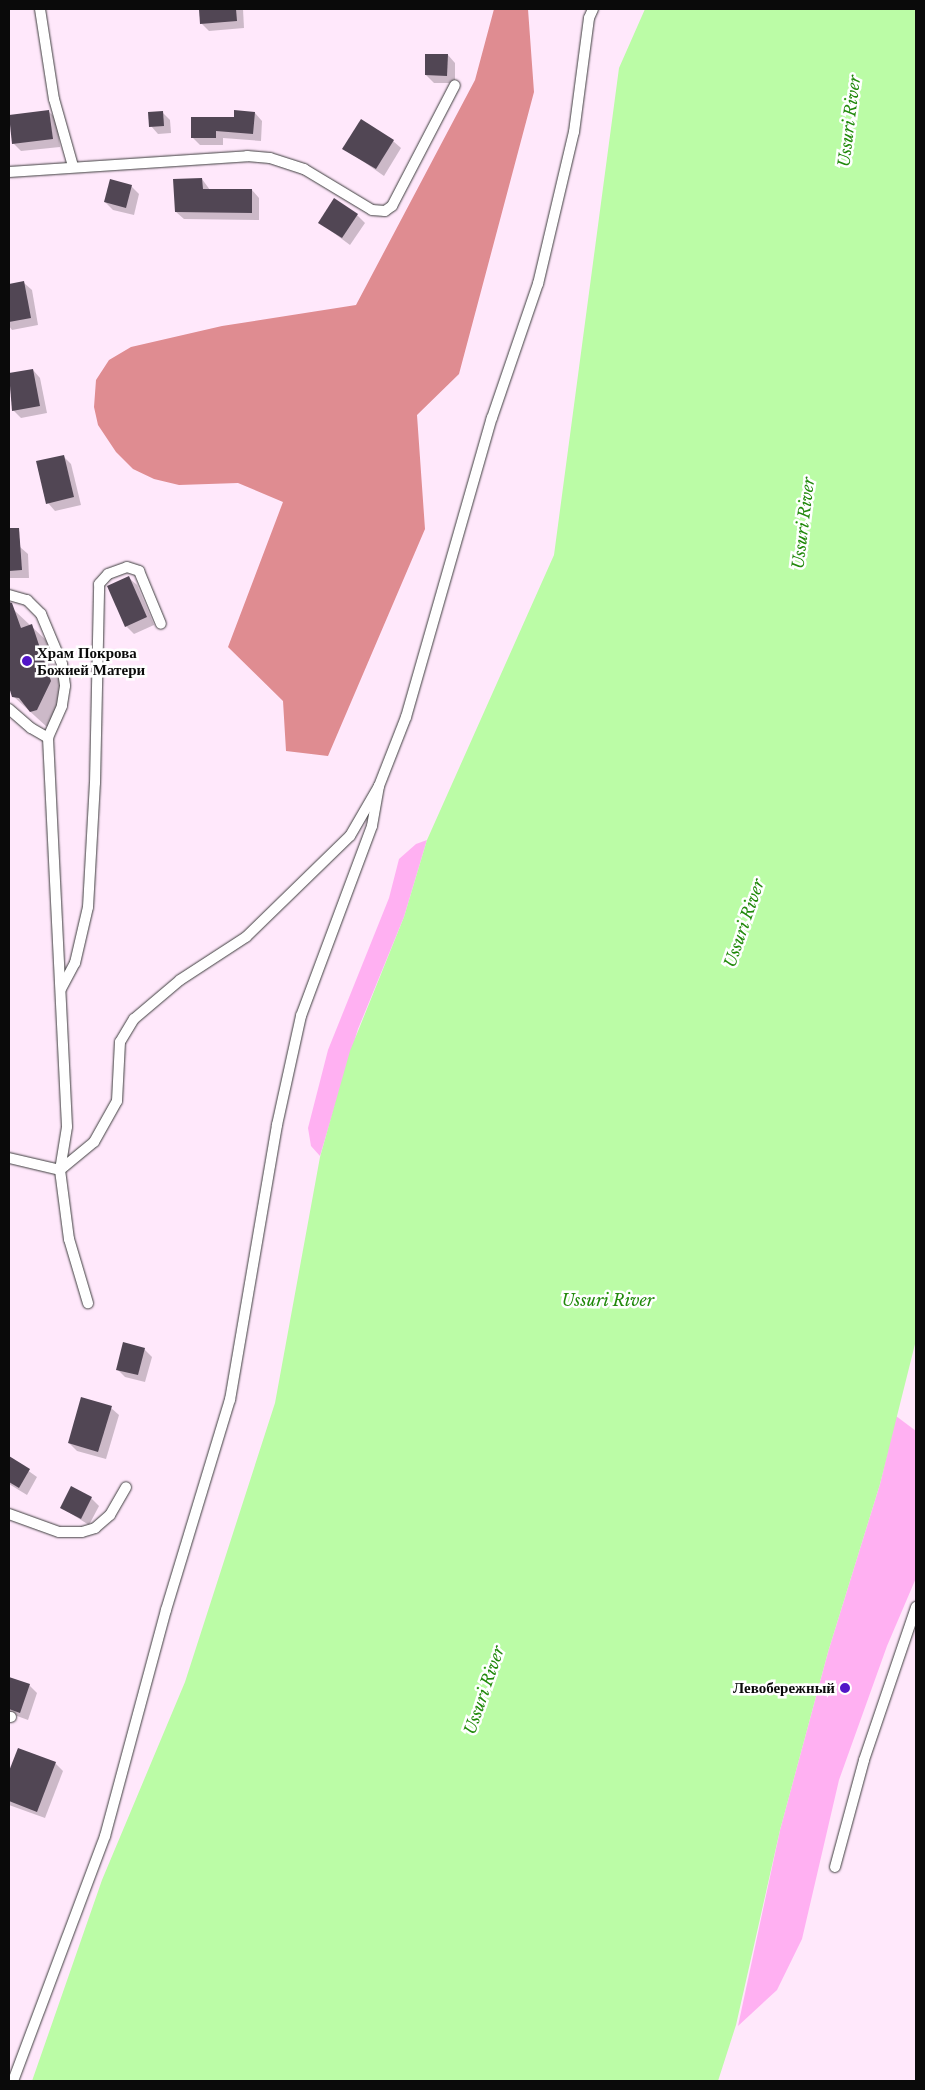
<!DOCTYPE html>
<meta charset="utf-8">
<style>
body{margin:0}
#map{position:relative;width:925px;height:2090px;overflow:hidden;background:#ffe8fb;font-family:"Libre Baskerville",serif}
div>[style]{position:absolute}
.forest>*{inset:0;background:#df8c91}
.sand>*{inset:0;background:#ffb0f2}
.water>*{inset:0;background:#bbfca6}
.shadow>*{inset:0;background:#0003}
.building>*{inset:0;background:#514654}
.roads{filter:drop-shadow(0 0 1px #3d3d3d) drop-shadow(0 0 1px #3d3d3d)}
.service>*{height:10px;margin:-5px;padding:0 5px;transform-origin:5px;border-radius:5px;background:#fff}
.dots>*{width:14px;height:14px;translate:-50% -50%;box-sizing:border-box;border:2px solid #fff;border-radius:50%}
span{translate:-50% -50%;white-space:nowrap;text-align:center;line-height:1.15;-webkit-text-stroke:5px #fff;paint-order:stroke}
.poi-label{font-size:15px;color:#0a0a0a;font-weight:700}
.left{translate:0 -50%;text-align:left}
.right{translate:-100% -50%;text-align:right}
.water-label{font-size:16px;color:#21890b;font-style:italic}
.frame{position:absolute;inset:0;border:10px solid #0a0a0a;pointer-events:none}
</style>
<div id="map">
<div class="forest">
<div style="clip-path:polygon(494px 9px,528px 9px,534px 92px,459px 374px,417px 415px,425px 529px,328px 756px,286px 751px,283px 701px,228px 647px,283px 502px,238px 483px,179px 485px,154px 479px,133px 469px,116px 452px,98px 425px,94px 407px,96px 380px,109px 360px,131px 347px,222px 326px,356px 305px,475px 80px)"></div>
</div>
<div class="sand">
<div style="clip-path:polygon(427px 840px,404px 917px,358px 1029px,320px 1156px,311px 1146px,308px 1128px,328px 1050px,389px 898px,399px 859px,416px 844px)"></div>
<div style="clip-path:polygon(896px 1416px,916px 1431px,916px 1578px,887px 1646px,839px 1780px,802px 1939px,777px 1990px,738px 2026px,780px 1830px,828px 1652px,880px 1484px)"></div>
</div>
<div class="water">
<div style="clip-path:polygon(645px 9px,916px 9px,916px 1340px,880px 1484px,828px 1652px,780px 1830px,736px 2025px,718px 2081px,32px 2081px,102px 1880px,185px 1682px,275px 1403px,320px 1157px,350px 1051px,404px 917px,427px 840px,554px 555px,619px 68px)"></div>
</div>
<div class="shadow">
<div style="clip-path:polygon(200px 9px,243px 9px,244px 28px,209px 31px,201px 23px)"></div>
<div style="clip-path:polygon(448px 55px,455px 63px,455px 83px,434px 83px,426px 75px)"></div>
<div style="clip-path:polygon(49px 112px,57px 119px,60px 147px,21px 151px,13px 143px)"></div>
<div style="clip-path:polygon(162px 112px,170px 120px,171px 133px,158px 134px,151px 126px)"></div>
<div style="clip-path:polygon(255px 113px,262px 121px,261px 141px,223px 138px,223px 145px,200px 145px,192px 137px)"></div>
<div style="clip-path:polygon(393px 141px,401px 148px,384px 176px,344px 148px)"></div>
<div style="clip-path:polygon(202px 179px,210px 190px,252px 190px,259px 198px,259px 220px,184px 219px,176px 212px)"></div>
<div style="clip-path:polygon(131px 186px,139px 194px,134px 215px,113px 210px,105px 202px)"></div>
<div style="clip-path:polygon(357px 215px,365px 223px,350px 245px,319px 222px)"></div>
<div style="clip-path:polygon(24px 283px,32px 290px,38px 325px,12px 330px,9px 326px,9px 285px)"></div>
<div style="clip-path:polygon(33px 370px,40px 378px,47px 413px,21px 418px,13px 410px,9px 375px)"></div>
<div style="clip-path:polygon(63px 456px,71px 464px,81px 505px,55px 511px,48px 503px)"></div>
<div style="clip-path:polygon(9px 547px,20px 547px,28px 554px,29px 578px,9px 578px)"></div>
<div style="clip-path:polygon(129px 578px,137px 585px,154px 625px,134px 634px,126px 626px)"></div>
<div style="clip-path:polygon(14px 610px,47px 641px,66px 698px,52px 725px,47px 727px,13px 696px,9px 686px,9px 612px)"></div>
<div style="clip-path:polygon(144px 1349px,152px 1357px,145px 1382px,125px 1377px,117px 1369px)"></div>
<div style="clip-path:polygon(111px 1408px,119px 1415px,106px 1459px,77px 1451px,69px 1443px)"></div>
<div style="clip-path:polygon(9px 1457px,37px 1477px,27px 1495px,9px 1484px)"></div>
<div style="clip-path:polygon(91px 1498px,99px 1506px,89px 1525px,62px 1508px)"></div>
<div style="clip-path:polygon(9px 1678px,29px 1685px,37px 1693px,28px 1720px,9px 1713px)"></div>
<div style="clip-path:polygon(18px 1749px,55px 1763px,63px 1771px,45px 1818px,9px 1805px,9px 1775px)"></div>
</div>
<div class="building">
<div style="clip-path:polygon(199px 9px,236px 9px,237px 21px,200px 24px)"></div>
<div style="clip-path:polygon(425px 54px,448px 54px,447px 76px,425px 75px)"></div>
<div style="clip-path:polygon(49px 110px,53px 139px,12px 144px,9px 115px)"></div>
<div style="clip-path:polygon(234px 110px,255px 112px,253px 134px,216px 131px,216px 138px,191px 138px,191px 117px,234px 117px)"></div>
<div style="clip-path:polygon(163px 111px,164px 126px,149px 127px,148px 112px)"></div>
<div style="clip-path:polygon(361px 119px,394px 140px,376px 169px,342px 149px)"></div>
<div style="clip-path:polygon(202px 178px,203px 189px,252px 189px,252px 213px,175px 212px,173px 179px)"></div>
<div style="clip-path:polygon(110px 179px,132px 185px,126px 208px,104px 202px)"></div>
<div style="clip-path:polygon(334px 198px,358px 214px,342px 238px,318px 223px)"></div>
<div style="clip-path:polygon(24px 281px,31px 318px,9px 322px,9px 284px)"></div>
<div style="clip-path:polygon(33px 369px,40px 406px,12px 411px,9px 373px)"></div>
<div style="clip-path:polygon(64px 455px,74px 497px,46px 504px,36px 461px)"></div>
<div style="clip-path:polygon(9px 528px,19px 528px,22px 570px,9px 571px)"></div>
<div style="clip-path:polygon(129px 576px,147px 617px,125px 627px,107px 586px)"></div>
<div style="clip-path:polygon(9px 602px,12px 603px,21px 628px,32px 624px,51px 681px,37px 710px,30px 712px,19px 698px,12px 697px,9px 687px)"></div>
<div style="clip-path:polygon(123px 1342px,145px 1348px,138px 1375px,116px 1370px)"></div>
<div style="clip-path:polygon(81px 1397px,112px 1406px,98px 1452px,68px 1443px)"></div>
<div style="clip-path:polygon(9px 1456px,30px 1469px,19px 1488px,9px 1482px)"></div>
<div style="clip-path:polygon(71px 1486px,92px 1497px,81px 1519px,60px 1508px)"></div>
<div style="clip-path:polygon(9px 1677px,30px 1684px,20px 1713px,9px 1709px)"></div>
<div style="clip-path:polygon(18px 1748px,56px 1762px,37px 1812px,9px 1801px,9px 1771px)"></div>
</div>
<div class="roads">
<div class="service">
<div style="left:40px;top:9px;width:91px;rotate:81.2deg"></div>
<div style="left:54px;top:99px;width:70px;rotate:74.2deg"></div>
<div style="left:9px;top:172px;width:239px;rotate:-3.8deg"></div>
<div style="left:247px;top:156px;width:23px;rotate:5deg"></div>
<div style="left:270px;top:158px;width:36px;rotate:18deg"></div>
<div style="left:304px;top:169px;width:79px;rotate:31.1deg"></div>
<div style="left:372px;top:210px;width:13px;rotate:4deg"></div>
<div style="left:385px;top:211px;width:9px;rotate:-36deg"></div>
<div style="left:392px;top:206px;width:136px;rotate:-62.5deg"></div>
<div style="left:9px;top:595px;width:19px;rotate:16deg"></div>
<div style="left:27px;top:600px;width:20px;rotate:45deg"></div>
<div style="left:41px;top:614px;width:54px;rotate:67.2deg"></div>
<div style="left:62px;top:664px;width:22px;rotate:82deg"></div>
<div style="left:65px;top:686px;width:20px;rotate:99deg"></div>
<div style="left:62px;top:706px;width:35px;rotate:114deg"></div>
<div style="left:48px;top:738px;width:389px;rotate:87.2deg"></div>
<div style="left:67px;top:1127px;width:44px;rotate:99.2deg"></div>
<div style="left:60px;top:1170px;width:70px;rotate:82.6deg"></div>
<div style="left:69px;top:1239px;width:67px;rotate:73.5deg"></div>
<div style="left:9px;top:709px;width:29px;rotate:41deg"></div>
<div style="left:31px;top:728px;width:20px;rotate:30deg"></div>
<div style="left:61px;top:989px;width:30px;rotate:-62deg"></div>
<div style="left:75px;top:963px;width:57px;rotate:-76.9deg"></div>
<div style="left:88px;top:907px;width:124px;rotate:-86.8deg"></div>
<div style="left:95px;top:783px;width:199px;rotate:-88.8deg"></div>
<div style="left:99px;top:584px;width:13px;rotate:-48deg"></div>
<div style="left:108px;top:574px;width:20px;rotate:-20deg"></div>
<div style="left:127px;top:567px;width:13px;rotate:18deg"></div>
<div style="left:139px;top:571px;width:57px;rotate:67.5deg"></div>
<div style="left:9px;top:1158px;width:52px;rotate:13.2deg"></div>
<div style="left:60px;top:1170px;width:44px;rotate:-39.5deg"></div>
<div style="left:94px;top:1142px;width:47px;rotate:-60.7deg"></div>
<div style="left:117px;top:1101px;width:59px;rotate:-87.1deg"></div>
<div style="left:120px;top:1042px;width:27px;rotate:-59deg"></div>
<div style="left:134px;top:1019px;width:60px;rotate:-40.3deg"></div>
<div style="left:180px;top:980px;width:79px;rotate:-33.1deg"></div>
<div style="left:246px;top:937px;width:145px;rotate:-44.2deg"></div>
<div style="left:350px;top:836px;width:58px;rotate:-59.9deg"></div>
<div style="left:379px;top:786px;width:74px;rotate:-68.6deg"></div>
<div style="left:406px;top:717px;width:311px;rotate:-74deg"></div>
<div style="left:492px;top:418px;width:142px;rotate:-71.1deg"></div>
<div style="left:538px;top:284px;width:156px;rotate:-76.7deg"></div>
<div style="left:574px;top:132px;width:115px;rotate:-82.5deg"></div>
<div style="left:589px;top:18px;width:10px;rotate:-66deg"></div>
<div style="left:9px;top:1514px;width:53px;rotate:19.8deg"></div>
<div style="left:59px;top:1532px;width:23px"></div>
<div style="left:82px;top:1532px;width:14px;rotate:-17deg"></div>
<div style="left:95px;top:1528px;width:20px;rotate:-41deg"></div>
<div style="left:110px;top:1515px;width:32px;rotate:-60deg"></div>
<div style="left:9px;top:1717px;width:2px"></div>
<div style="left:835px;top:1867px;width:111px;rotate:-74.8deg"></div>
<div style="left:864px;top:1760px;width:162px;rotate:-71.2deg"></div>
<div style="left:13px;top:2081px;width:262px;rotate:-69.4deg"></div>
<div style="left:105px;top:1836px;width:234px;rotate:-74.9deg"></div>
<div style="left:166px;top:1610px;width:220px;rotate:-73.1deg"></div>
<div style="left:230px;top:1400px;width:279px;rotate:-80.3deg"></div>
<div style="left:277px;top:1125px;width:112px;rotate:-77.6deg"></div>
<div style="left:301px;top:1016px;width:203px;rotate:-69.5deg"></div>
<div style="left:372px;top:826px;width:41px;rotate:-80.1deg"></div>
</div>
</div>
<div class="dots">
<div style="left:27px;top:661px;background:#5216c7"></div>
<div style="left:845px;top:1688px;background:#5216c7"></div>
</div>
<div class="poi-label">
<span class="left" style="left:37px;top:661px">Храм Покрова<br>Божией Матери</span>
<span class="right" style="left:835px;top:1688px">Левобережный</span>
</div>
<div class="water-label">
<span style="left:849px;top:121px;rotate:-83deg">Ussuri River</span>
<span style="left:803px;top:523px;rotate:-83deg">Ussuri River</span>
<span style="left:744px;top:923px;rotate:-71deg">Ussuri River</span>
<span style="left:608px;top:1300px">Ussuri River</span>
<span style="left:484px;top:1690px;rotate:-71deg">Ussuri River</span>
</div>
<div class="frame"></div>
</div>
